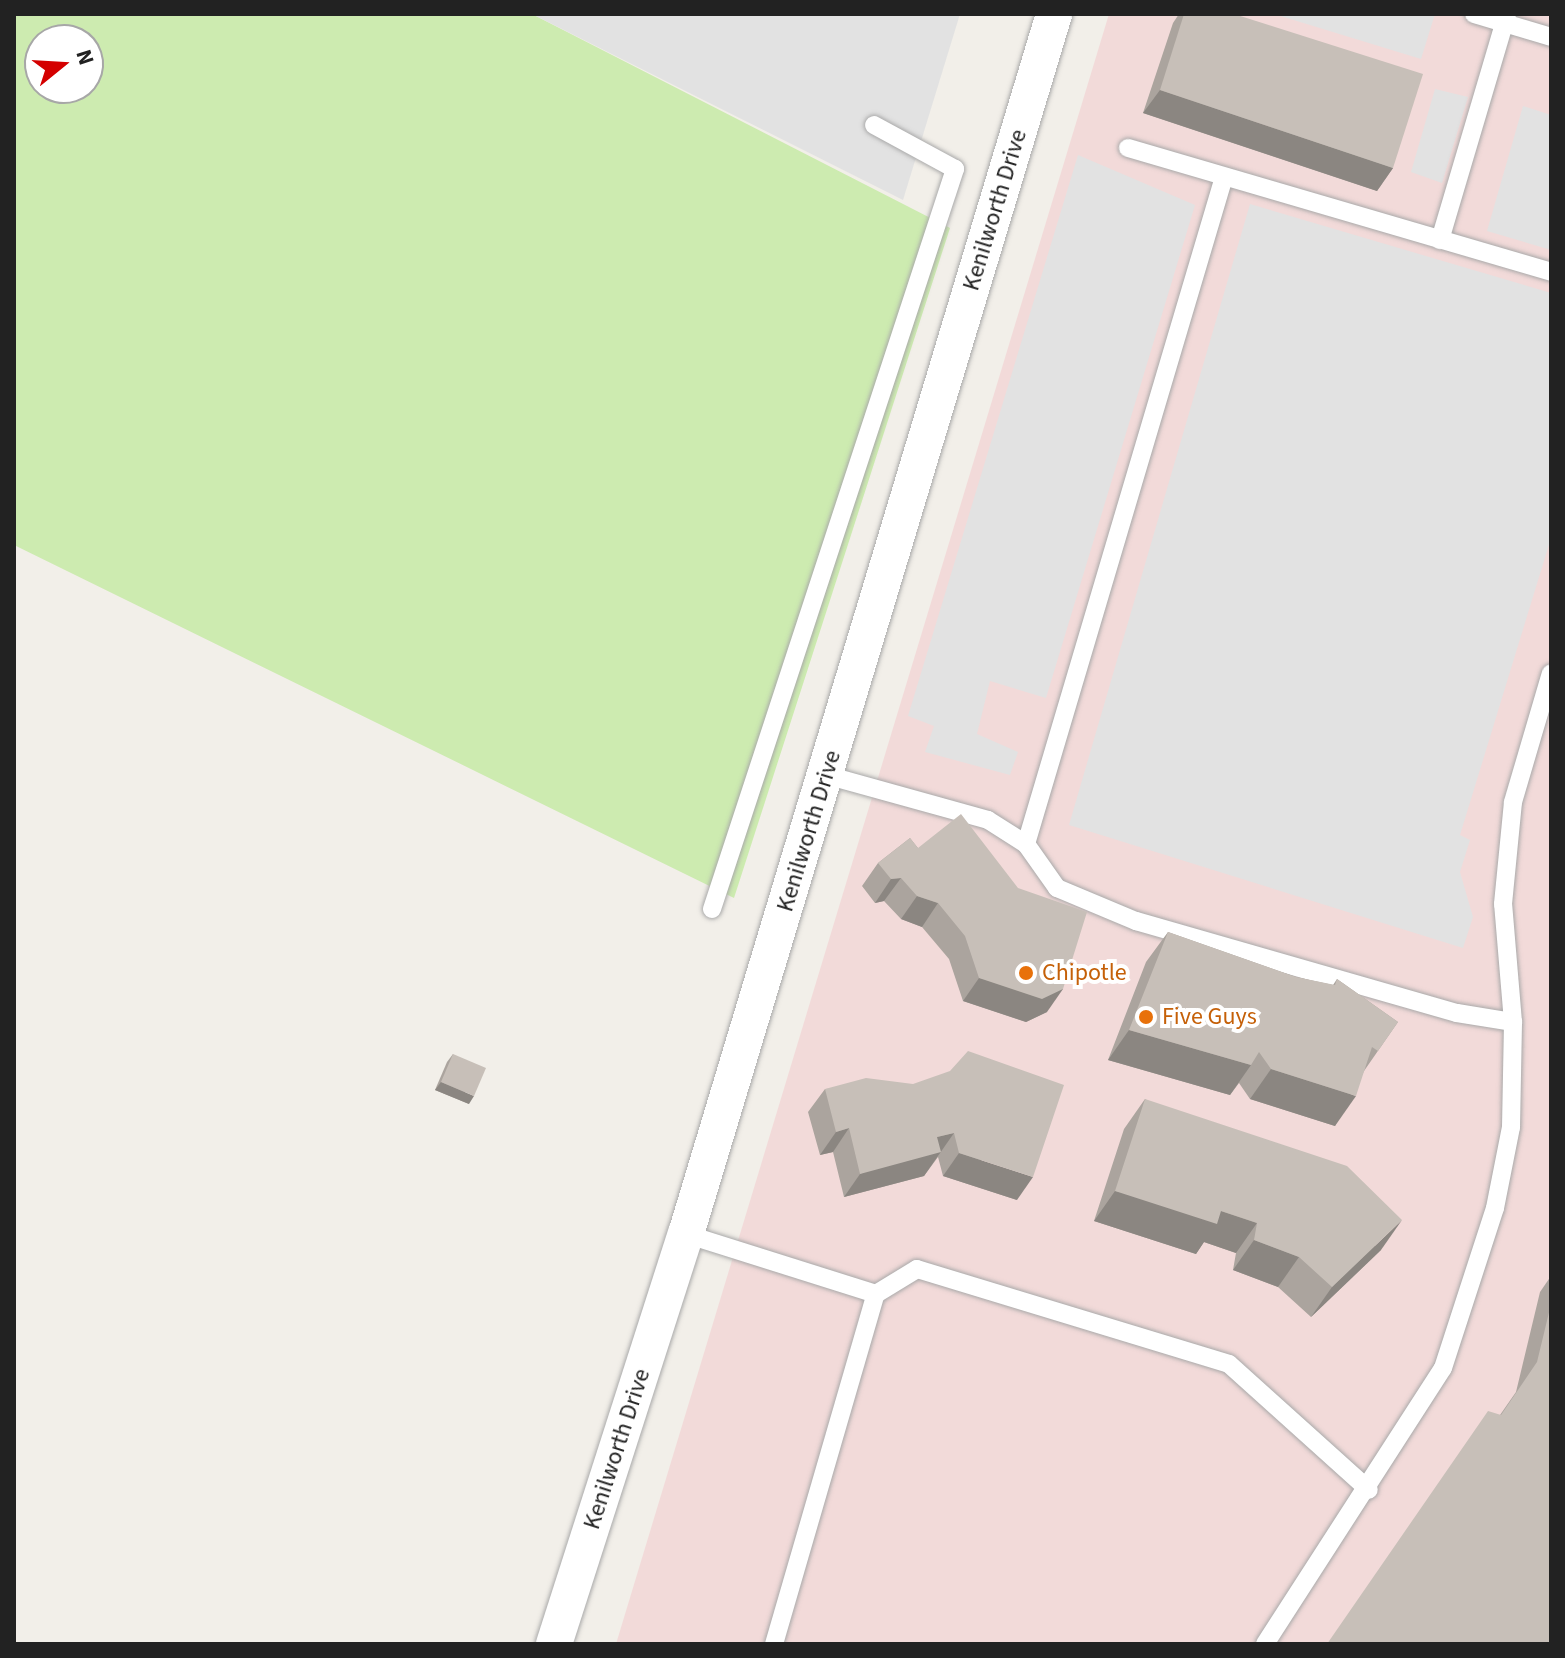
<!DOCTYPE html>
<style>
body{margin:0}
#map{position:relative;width:1565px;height:1658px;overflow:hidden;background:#f2efe9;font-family:"Source Sans 3",sans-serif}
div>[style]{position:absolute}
.commercial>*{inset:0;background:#f2dad9}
.grass>*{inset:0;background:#cdebb0}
.parking>*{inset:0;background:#e2e2e2}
.roads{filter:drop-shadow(0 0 2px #a9a9a9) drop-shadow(0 0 2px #a9a9a9)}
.lane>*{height:18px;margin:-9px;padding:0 9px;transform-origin:9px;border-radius:9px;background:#fff}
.street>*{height:36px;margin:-18px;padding:0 18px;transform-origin:18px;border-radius:18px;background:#fff}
.wall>*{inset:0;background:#aba49e}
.shaded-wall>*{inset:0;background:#8b8681}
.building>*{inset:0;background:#c7bfb8}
.dots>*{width:22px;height:22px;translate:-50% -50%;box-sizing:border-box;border:4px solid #fff;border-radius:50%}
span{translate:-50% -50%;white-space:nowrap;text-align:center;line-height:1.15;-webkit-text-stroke:8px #fff;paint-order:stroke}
.street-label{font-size:24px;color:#222}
.food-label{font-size:24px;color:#c56008}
.left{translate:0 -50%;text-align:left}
.frame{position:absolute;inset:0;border:16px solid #222;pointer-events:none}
.north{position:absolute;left:24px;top:24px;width:80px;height:80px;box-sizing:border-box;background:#fff;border:2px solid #a7a7a7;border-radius:50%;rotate:72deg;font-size:22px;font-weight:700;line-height:32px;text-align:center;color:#222}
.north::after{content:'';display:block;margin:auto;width:28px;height:36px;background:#d40000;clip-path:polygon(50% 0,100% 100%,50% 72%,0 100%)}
</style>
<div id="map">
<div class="commercial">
<div style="clip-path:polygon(1109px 14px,1551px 14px,1551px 1644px,616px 1644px)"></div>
</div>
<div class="grass">
<div style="clip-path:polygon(evenodd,14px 14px,532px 14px,950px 228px,734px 898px,14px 545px,14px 14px,40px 40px,88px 40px,88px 88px,40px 88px,40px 40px)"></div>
</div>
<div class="parking">
<div style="clip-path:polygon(532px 14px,960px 14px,903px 200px)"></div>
<div style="clip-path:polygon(1274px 14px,1435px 14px,1421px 59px)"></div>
<div style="clip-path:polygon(1435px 89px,1468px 97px,1442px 183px,1411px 172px)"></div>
<div style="clip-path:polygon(1523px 106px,1551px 115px,1551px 250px,1487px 231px)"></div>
<div style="clip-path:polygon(1078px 155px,1195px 205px,1046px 698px,990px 681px,977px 734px,1018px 752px,1010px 775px,925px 752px,934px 726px,908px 716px)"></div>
<div style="clip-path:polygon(1250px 204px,1551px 293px,1551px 538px,1460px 835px,1470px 840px,1460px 872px,1473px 917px,1463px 948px,1069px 825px)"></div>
</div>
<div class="roads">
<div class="lane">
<div style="left:1474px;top:14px;width:80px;rotate:16.6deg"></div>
<div style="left:1128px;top:148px;width:441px;rotate:16.3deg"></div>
<div style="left:1440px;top:240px;width:236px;rotate:-73.5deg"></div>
<div style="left:826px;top:775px;width:168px;rotate:15.5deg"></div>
<div style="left:988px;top:820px;width:45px;rotate:32.3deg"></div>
<div style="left:1026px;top:844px;width:54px;rotate:54.8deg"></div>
<div style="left:1057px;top:888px;width:86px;rotate:22.7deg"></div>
<div style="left:1136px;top:921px;width:334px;rotate:16deg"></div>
<div style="left:1457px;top:1013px;width:57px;rotate:9.1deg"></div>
<div style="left:1026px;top:844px;width:696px;rotate:-73.47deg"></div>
<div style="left:712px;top:909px;width:779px;rotate:-71.82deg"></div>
<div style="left:955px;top:169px;width:92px;rotate:-151.5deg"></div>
<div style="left:686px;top:1234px;width:199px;rotate:17.5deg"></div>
<div style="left:774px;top:1644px;width:365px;rotate:-73.8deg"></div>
<div style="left:876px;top:1294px;width:48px;rotate:-31.4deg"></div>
<div style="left:917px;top:1269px;width:326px;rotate:16.9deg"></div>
<div style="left:1229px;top:1364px;width:188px;rotate:42deg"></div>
<div style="left:1265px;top:1644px;width:328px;rotate:-57.2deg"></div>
<div style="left:1443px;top:1368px;width:168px;rotate:-72deg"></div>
<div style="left:1495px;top:1208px;width:83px;rotate:-78.8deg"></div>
<div style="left:1511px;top:1127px;width:105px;rotate:-88.9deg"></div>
<div style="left:1513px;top:1022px;width:118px;rotate:-94.8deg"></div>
<div style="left:1503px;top:904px;width:102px;rotate:-84.4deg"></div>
<div style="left:1513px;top:802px;width:134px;rotate:-73.6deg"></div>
</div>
<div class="street">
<div style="left:554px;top:1644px;width:431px;rotate:-72.2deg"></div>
<div style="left:686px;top:1234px;width:1274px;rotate:-73.21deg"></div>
</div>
</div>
<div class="wall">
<div style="clip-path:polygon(1179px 14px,1234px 14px,1393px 168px,1377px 191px,1143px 113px,1173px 23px)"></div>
<div style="clip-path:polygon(910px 838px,1047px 1012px,1026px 1022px,963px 1001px,949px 959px,922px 927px,901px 919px,884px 901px,875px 903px,862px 886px,878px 863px)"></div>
<div style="clip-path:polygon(1168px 932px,1296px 977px,1333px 985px,1337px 979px,1398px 1022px,1364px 1071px,1335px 1126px,1250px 1099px,1239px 1083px,1230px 1095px,1108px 1060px,1146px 962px)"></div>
<div style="clip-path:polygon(453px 1054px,469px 1104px,435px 1090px,447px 1062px)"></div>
<div style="clip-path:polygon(913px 1084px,1017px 1200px,943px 1176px,938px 1157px,924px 1176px,844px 1197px,833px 1152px,820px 1155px,808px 1112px,825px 1089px)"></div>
<div style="clip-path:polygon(1145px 1099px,1381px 1250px,1311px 1317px,1278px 1287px,1233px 1270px,1236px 1253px,1204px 1242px,1196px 1254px,1094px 1221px,1124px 1129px)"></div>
<div style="clip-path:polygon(1551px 1276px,1551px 1644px,1500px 1415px,1516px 1392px,1540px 1292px)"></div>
</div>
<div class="shaded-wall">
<div style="clip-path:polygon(1160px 90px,1393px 168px,1377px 191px,1143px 113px)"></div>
<div style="clip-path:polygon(901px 878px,884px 901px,875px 903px,891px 879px)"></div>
<div style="clip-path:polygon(917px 896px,938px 903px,922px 927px,901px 919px)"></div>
<div style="clip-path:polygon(979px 978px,1063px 989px,1047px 1012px,1026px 1022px,963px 1001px)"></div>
<div style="clip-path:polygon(1129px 1030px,1251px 1065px,1230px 1095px,1108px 1060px)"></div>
<div style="clip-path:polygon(1271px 1069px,1356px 1096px,1335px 1126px,1250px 1099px)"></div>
<div style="clip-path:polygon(441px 1082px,474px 1096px,469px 1104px,435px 1090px)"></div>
<div style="clip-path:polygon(849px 1128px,833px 1152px,820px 1155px,836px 1132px)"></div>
<div style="clip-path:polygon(954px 1133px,924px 1176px,844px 1197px,860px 1174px,937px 1137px)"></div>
<div style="clip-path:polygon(959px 1153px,1033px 1177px,1017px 1200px,943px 1176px)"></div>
<div style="clip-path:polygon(1115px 1191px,1221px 1211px,1257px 1223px,1236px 1253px,1204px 1242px,1196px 1254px,1094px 1221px)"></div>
<div style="clip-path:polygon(1402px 1220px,1381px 1250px,1311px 1317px,1332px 1287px)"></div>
<div style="clip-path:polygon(1254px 1240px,1299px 1257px,1278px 1287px,1233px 1270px)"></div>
</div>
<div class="building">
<div style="clip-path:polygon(1184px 14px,1234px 14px,1423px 74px,1393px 168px,1160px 90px)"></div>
<div style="clip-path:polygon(961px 814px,1018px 888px,1087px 912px,1063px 989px,1042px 999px,979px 978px,965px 936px,938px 903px,917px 896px,901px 878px,891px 879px,878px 863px,910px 838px,918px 848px)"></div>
<div style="clip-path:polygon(1168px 932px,1296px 977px,1335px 985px,1337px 979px,1398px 1022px,1378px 1051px,1372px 1047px,1356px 1096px,1271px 1069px,1259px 1052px,1251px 1065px,1129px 1030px)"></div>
<div style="clip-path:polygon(968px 1051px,1064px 1085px,1033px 1177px,959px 1153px,954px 1133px,937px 1137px,941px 1152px,860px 1174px,849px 1128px,836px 1132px,825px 1089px,866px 1078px,913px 1084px,950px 1071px)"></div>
<div style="clip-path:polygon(453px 1054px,486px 1068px,474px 1096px,441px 1082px)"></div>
<div style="clip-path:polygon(1145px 1099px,1347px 1166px,1402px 1220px,1332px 1287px,1299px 1257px,1254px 1240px,1257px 1223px,1221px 1211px,1217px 1224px,1115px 1191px)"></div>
<div style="clip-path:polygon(1551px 1304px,1551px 1644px,1327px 1644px,1488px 1411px,1501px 1415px,1537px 1362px)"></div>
</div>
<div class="dots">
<div style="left:1026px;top:973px;background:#e8710a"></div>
<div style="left:1146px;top:1017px;background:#e8710a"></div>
</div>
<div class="street-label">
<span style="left:995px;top:210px;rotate:-73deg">Kenilworth Drive</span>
<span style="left:809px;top:831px;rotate:-73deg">Kenilworth Drive</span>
<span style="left:617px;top:1449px;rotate:-72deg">Kenilworth Drive</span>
</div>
<div class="food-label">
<span class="left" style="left:1042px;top:973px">Chipotle</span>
<span class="left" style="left:1162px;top:1017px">Five Guys</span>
</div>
<div class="frame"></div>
<div class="north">N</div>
</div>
